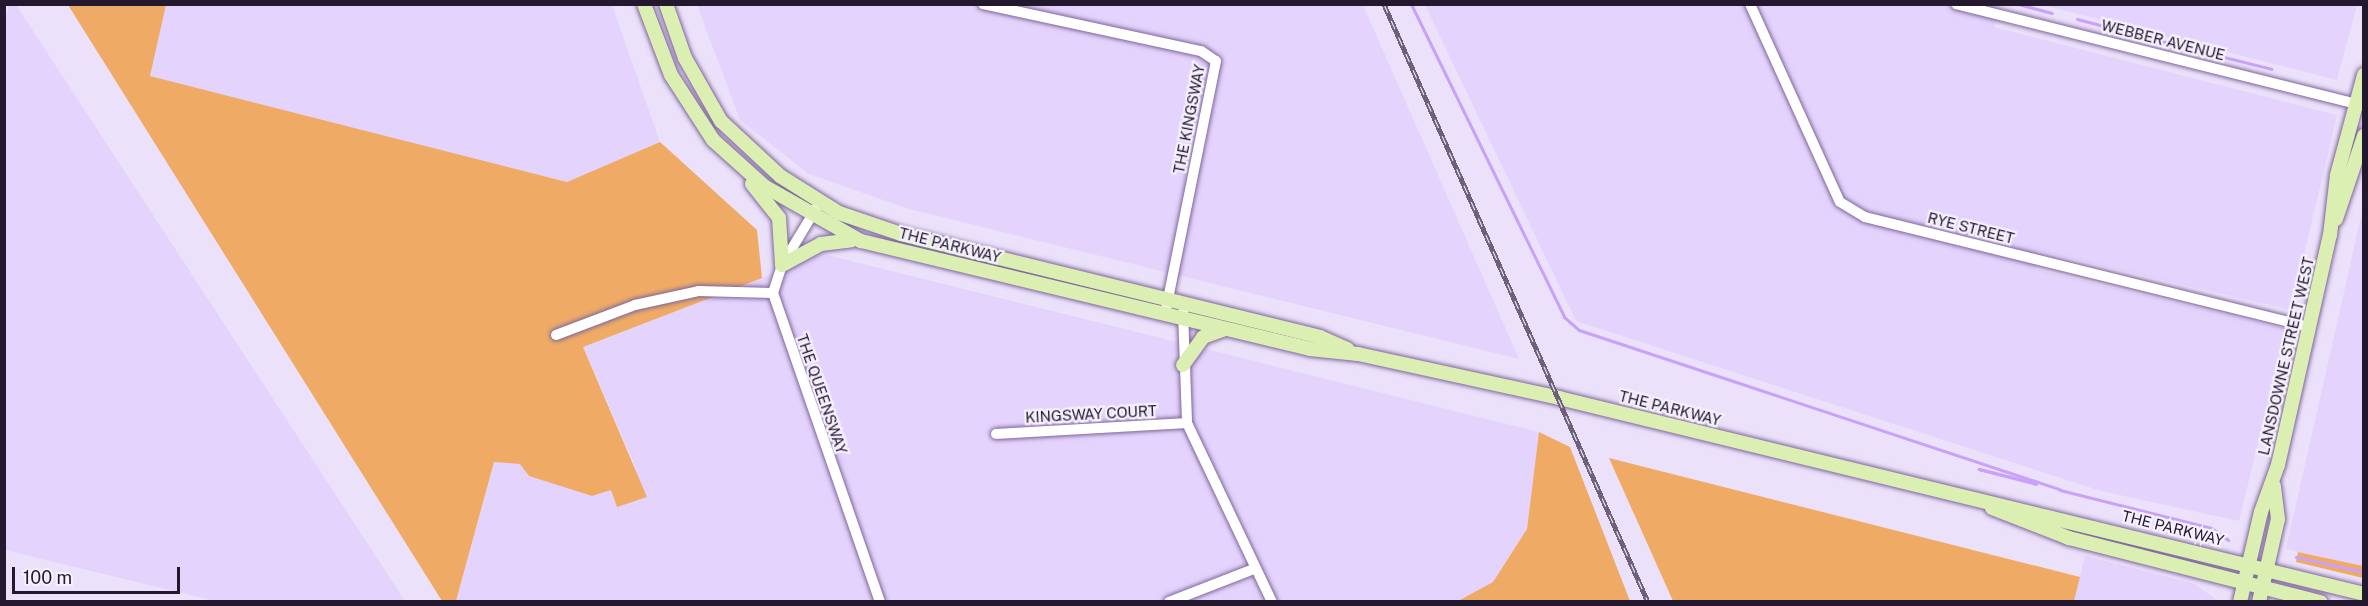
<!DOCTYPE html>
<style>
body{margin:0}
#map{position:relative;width:2368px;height:606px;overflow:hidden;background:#ece1fa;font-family:"Public Sans",sans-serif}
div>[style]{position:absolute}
.built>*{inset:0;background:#e4d3fc}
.green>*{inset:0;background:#efab66}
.stream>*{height:3px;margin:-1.5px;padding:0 1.5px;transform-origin:1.5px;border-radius:1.5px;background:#c9a1f8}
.roads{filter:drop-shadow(0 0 2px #7f669d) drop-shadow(0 0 2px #7f669d)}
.minor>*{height:10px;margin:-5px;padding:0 5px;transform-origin:5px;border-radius:5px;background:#fff}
.major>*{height:14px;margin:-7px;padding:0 7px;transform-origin:7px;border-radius:7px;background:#dbefb3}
.rail>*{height:5px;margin-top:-2.5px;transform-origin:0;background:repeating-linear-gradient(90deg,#f6f1fe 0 9px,#6c6178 0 18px);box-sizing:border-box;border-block:2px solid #6c6178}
span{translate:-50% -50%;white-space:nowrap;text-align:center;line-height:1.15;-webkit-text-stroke:4.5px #f6f1fe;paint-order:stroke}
.street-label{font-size:15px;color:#23182e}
.frame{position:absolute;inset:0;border:6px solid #23182e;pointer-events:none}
.scale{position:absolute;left:12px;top:567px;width:168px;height:27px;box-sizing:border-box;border:3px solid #23182e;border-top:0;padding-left:8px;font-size:18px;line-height:21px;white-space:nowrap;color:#23182e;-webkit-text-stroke:4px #f6f1fe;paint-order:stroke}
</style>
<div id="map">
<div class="built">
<div style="clip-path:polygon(16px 5px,405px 601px,215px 601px,5px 550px,4px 24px,9px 5px)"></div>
<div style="clip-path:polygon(166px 5px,612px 5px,660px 142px,567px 182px,150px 76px)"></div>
<div style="clip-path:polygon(697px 5px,1363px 5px,1519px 359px,909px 209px,809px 174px,740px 120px)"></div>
<div style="clip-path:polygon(1425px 5px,2001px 5px,1994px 27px,2337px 115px,2291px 310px,2038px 251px,2035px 269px,2286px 329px,2239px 521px,2101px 491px,1576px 321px)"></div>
<div style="clip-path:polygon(2043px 5px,2357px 5px,2337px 80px)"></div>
<div style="clip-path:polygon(2363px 208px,2363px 566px,2286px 549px)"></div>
<div style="clip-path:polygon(823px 254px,1539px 432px,1527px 529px,1493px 582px,1458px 601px,456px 602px,494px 462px,637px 470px,583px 347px)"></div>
<div style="clip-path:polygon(2085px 556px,2195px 584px,2218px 601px,2074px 602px)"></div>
</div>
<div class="green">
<div style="clip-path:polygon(68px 5px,166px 5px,150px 76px,567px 182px,660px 142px,757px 230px,762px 278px,583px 347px,647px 497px,617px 507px,611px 490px,592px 496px,529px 476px,520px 464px,494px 462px,456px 601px,442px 601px)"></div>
<div style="clip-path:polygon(1539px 432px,1570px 447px,1630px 601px,1458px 601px,1493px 582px,1527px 529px)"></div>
<div style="clip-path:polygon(1609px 458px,2080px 577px,2074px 601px,1673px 601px)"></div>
<div style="clip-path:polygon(2298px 552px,2363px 566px,2363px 578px,2296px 562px)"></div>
</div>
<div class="stream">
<div style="left:1411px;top:4px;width:348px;rotate:63.9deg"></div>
<div style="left:1564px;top:317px;width:20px;rotate:41deg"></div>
<div style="left:1579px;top:330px;width:506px;rotate:18.33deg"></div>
<div style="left:2018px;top:4px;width:35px;rotate:15deg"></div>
<div style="left:2077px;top:19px;width:99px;rotate:14.6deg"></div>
<div style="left:2192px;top:49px;width:82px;rotate:14deg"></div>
<div style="left:2031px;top:482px;width:54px;rotate:-166deg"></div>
<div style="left:1979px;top:469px;width:59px;rotate:14.7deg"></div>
<div style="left:2060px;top:490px;width:156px;rotate:14.1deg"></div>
<div style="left:2211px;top:528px;width:21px;rotate:35deg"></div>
<div style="left:2296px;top:557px;width:70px;rotate:12.4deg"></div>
</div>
<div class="roads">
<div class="minor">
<div style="left:983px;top:4px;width:223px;rotate:12.2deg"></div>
<div style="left:1201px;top:51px;width:18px;rotate:34deg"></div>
<div style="left:1216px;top:61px;width:258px;rotate:101.4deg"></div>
<div style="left:1750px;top:4px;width:217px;rotate:65.6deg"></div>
<div style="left:1840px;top:202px;width:29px;rotate:31deg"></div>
<div style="left:1865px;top:217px;width:457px;rotate:13.9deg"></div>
<div style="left:1956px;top:4px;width:421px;rotate:14deg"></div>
<div style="left:820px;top:202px;width:74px;rotate:121.1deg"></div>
<div style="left:782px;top:265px;width:29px;rotate:108deg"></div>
<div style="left:773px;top:293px;width:327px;rotate:70.9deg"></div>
<div style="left:1183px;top:312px;width:111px;rotate:87.9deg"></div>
<div style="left:1187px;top:423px;width:198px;rotate:64.6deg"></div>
<div style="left:556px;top:335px;width:85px;rotate:-20.8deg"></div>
<div style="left:635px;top:305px;width:66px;rotate:-12.3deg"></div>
<div style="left:699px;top:291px;width:74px;rotate:1.5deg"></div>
<div style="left:996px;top:434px;width:191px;rotate:-3.3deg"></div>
<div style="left:1169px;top:602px;width:93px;rotate:-21.3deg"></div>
</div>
<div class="major">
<div style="left:644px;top:4px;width:76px;rotate:69.2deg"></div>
<div style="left:671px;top:75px;width:77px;rotate:57.1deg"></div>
<div style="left:713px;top:140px;width:69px;rotate:42deg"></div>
<div style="left:764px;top:186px;width:112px;rotate:29.6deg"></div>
<div style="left:861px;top:241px;width:462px;rotate:13.5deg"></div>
<div style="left:1310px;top:349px;width:48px;rotate:5.9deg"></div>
<div style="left:1358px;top:354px;width:206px;rotate:12.3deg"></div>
<div style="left:1559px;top:398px;width:829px;rotate:13.68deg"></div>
<div style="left:666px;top:4px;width:57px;rotate:70.6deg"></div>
<div style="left:685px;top:58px;width:73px;rotate:60.3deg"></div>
<div style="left:721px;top:121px;width:81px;rotate:43deg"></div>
<div style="left:780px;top:176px;width:70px;rotate:32.1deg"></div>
<div style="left:839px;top:213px;width:65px;rotate:18.7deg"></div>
<div style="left:901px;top:234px;width:431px;rotate:13.8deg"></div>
<div style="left:1320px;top:337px;width:30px;rotate:24deg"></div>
<div style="left:752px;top:184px;width:43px;rotate:51.5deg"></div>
<div style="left:779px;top:218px;width:47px;rotate:86.3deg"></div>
<div style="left:2336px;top:219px;width:88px;rotate:-71.4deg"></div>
<div style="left:782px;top:265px;width:44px;rotate:-28.3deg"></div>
<div style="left:821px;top:244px;width:31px;rotate:-7deg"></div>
<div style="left:1183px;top:365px;width:34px;rotate:-54deg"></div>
<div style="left:1203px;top:337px;width:23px;rotate:-20deg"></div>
<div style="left:1992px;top:508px;width:83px;rotate:21.3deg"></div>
<div style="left:2069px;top:538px;width:260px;rotate:14.3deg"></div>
<div style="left:2240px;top:602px;width:92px;rotate:-76.9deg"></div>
<div style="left:2261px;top:512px;width:50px;rotate:-70.1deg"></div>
<div style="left:2278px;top:465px;width:236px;rotate:-77.3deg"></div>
<div style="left:2330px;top:235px;width:60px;rotate:-83.3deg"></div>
<div style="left:2337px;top:175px;width:104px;rotate:-74.9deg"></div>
<div style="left:2259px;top:602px;width:85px;rotate:-77.1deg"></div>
<div style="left:2278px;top:519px;width:33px;rotate:-97deg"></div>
</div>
</div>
<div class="rail">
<div style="left:1384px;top:4px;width:654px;rotate:66.18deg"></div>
</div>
<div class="street-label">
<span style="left:2163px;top:40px;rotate:14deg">WEBBER AVENUE</span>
<span style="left:1189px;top:119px;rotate:-79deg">THE KINGSWAY</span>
<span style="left:1971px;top:228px;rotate:14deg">RYE STREET</span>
<span style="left:950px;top:245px;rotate:14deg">THE PARKWAY</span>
<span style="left:2286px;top:356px;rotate:-77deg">LANSDOWNE STREET WEST</span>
<span style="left:822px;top:394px;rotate:71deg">THE QUEENSWAY</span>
<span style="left:1670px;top:408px;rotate:14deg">THE PARKWAY</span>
<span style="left:1091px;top:414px;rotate:-3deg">KINGSWAY COURT</span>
<span style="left:2173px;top:528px;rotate:14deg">THE PARKWAY</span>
</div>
<div class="frame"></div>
<div class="scale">100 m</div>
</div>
